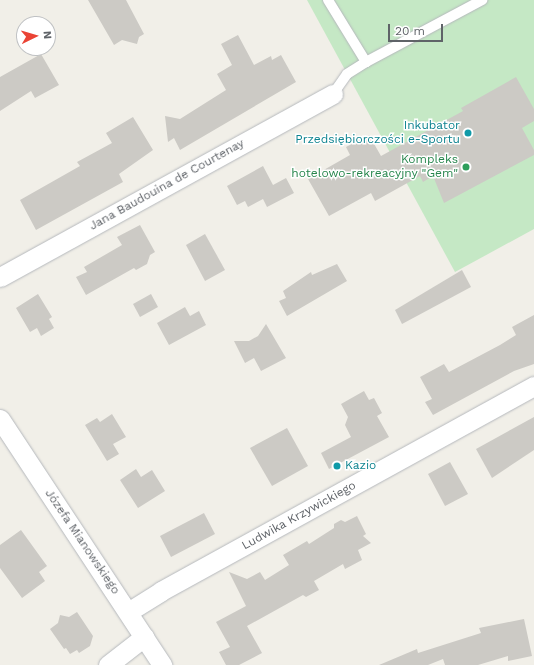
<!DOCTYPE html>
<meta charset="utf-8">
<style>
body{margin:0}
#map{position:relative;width:534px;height:665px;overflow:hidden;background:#f1efe8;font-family:"Work Sans",sans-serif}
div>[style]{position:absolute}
.green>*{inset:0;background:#c5e8c5}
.building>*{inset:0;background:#cccac5}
.roads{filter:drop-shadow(0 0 1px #b5b8bc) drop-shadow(0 0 1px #b5b8bc)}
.lane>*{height:10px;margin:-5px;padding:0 5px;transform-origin:5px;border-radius:5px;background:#fff}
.street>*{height:19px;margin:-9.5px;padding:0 9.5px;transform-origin:9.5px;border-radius:9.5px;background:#fff}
.dots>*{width:11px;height:11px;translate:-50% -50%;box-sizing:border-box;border:2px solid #fff;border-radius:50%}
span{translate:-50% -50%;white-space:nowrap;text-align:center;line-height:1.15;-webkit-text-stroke:3px #fff;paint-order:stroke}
.culture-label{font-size:12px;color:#0d838f}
.right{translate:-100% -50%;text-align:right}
.left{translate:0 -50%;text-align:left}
.leisure-label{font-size:12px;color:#27864d}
.street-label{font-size:12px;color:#5f6368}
.north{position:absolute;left:16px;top:16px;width:40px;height:40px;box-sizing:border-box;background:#fff;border:1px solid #bfc1c3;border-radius:50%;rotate:85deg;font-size:11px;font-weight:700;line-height:16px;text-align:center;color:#5f6368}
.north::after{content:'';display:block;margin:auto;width:14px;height:18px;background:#ea4335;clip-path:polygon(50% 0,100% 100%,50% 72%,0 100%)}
.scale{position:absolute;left:388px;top:24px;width:55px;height:18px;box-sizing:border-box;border:2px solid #5f6368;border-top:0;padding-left:5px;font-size:12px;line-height:14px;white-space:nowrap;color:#5f6368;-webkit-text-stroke:3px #fff;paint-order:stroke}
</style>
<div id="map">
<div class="green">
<div style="clip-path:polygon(307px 0,534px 0,534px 229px,455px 272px)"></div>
</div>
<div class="building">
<div style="clip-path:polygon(88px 0,126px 0,144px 34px,139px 37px,137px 44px,122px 40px,114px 45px)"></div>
<div style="clip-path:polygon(238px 35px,254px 65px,271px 56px,272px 60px,281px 55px,296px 82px,180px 150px,174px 138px,168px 142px,165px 116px,180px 119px,226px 90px,217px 74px,232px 65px,221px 44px)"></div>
<div style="clip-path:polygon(41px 54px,59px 85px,35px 98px,31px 91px,0 111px,0 77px)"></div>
<div style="clip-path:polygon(516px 77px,534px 109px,534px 121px,522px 128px,534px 150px,534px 155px,444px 203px,433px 176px,423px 182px,420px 176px,375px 201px,371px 193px,329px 216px,308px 179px,350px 155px,346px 147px,369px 135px,381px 156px,463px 111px,461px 108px)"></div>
<div style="clip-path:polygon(133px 117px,153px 150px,119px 174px,123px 182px,36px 230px,20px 200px,80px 166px,77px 162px,112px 143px,106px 133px)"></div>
<div style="clip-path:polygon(263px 166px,273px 185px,286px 178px,294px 193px,267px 207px,263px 199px,248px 207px,245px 201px,237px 205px,227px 186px)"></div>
<div style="clip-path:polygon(140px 225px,155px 252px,150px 255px,147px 264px,136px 270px,134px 268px,86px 295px,76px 277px,87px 272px,84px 267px,122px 245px,117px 237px)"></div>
<div style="clip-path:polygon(205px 234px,225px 270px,205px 281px,186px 245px)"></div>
<div style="clip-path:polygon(337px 264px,347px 281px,287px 316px,279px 301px,286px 298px,283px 291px,311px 272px,312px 275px)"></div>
<div style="clip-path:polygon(462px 270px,471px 287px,402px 324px,395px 310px)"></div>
<div style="clip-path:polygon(38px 294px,52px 317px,49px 319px,54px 328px,41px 336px,37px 328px,30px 332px,16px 308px)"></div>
<div style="clip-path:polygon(151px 294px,158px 307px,140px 317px,133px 304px)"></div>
<div style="clip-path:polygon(185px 307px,190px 316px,199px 311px,206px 325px,169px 345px,157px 323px)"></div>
<div style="clip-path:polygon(534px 315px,534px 364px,514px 371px,433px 415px,425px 402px,432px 399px,420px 377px,444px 364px,449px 372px,500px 345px,516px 335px,512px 327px)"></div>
<div style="clip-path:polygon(266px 324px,286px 358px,261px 371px,254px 358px,245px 363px,234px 341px,249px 341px,258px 336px)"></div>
<div style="clip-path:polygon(364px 391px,369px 400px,374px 398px,382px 413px,377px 416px,389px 437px,329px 469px,321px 453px,351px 437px,345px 425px,348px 417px,341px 404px)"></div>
<div style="clip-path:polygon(112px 414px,126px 437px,113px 444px,119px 454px,107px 461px,85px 425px,97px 418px,100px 422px)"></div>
<div style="clip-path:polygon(534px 417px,534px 450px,492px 478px,476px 449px)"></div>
<div style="clip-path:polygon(287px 428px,308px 466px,272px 486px,250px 448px)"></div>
<div style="clip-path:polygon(450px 462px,468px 494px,445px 506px,428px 474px)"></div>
<div style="clip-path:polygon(136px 469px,141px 477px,152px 470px,165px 491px,138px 508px,120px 480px)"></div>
<div style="clip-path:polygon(204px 513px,215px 534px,171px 557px,160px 536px)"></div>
<div style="clip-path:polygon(357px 516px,366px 534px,363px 536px,371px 543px,358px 550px,362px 560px,345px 569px,343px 564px,314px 581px,319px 590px,306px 597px,303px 595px,247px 626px,262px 653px,239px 665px,226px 665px,219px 652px,230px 647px,216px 622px,246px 606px,229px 572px,247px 579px,260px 572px,265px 580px,289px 565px,283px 555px,307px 541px,309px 544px,334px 528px,334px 524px,341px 520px,345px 522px)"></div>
<div style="clip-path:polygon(21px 530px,47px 566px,39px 572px,45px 581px,22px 598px,0 568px,0 545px)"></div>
<div style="clip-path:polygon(77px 612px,93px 636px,90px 646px,79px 653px,77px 650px,70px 654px,66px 648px,64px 649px,50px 629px,58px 623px,60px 615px,69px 617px)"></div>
<div style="clip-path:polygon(524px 619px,532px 656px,508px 661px,508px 656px,478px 665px,445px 665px,443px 659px,428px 665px,379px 665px,417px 649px,418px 653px,481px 633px,479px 628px)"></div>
</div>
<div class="roads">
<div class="lane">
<div style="left:328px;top:0;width:73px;rotate:58.5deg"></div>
<div style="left:366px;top:62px;width:132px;rotate:-28.1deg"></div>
<div style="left:333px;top:94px;width:24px;rotate:-55deg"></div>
<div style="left:347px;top:74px;width:22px;rotate:-32deg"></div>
</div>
<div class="street">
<div style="left:0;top:277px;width:380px;rotate:-28.8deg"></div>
<div style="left:0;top:419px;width:295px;rotate:56.6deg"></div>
<div style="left:128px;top:612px;width:39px;rotate:-32deg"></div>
<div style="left:161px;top:591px;width:426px;rotate:-28.8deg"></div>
<div style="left:108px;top:665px;width:46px;rotate:-37.9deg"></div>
</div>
</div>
<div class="dots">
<div style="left:468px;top:133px;background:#0f9aa8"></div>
<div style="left:466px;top:167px;background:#2e9e5b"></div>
<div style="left:337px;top:466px;background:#0f9aa8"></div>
</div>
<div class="culture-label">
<span class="right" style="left:460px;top:133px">Inkubator<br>Przedsiębiorczości e-Sportu</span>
<span class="left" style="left:345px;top:466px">Kazio</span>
</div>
<div class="leisure-label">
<span class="right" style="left:458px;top:167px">Kompleks<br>hotelowo-rekreacyjny "Gem"</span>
</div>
<div class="street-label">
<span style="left:167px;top:185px;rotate:-29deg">Jana Baudouina de Courtenay</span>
<span style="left:299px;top:516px;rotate:-29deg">Ludwika Krzywickiego</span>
<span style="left:82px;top:542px;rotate:56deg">Józefa Mianowskiego</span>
</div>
<div class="north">N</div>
<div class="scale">20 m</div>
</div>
